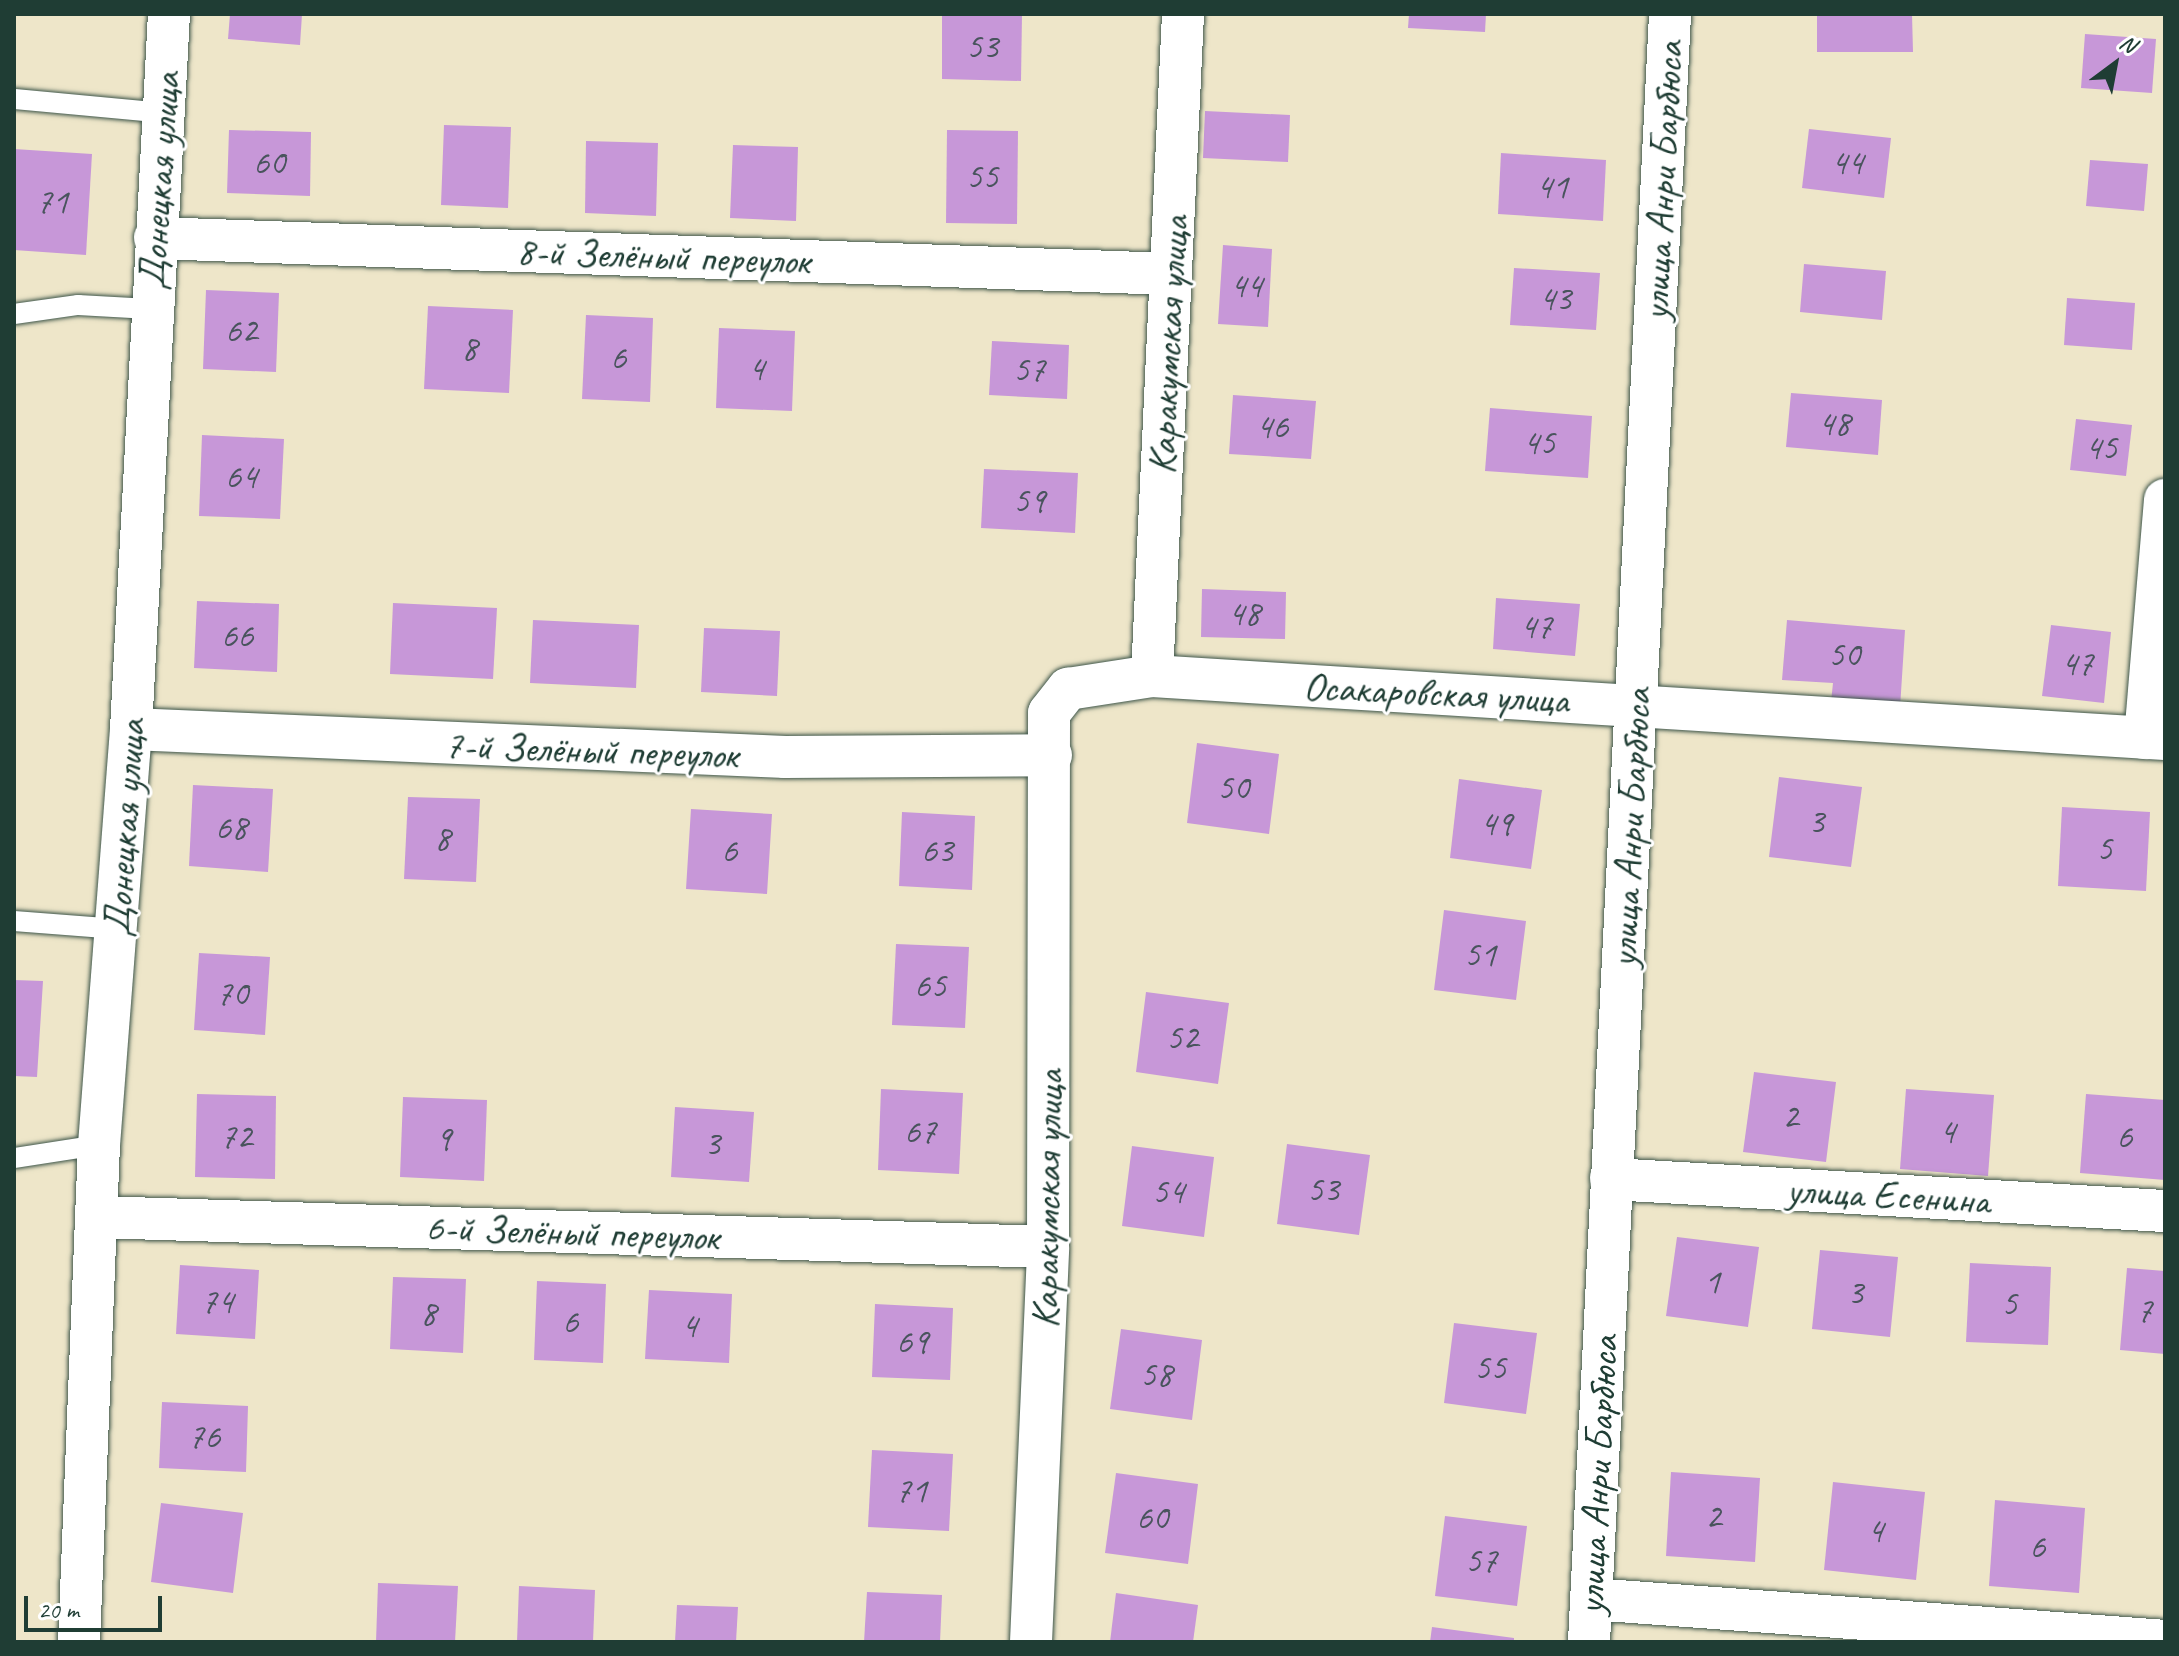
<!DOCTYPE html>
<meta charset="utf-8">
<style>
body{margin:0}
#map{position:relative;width:2179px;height:1656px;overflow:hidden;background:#eee6c9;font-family:Caveat,sans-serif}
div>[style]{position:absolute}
.building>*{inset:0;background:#c797d8}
.roads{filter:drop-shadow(0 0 2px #3e564a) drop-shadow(0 0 2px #3e564a)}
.lane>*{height:20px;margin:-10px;padding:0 10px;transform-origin:10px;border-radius:10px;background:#fff}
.street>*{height:42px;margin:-21px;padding:0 21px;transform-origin:21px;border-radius:21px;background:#fff}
span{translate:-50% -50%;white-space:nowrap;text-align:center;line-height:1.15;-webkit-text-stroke:6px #fff;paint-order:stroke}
.number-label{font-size:36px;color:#49545d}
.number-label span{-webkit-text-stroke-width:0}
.street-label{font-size:40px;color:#1f3d34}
.frame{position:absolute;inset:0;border:16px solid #1f3d34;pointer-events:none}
.north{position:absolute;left:2075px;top:24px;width:80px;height:80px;-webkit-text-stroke:6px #fff;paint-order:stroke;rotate:32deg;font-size:22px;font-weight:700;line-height:32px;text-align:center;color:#1f3d34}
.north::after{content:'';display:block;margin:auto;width:28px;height:36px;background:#1f3d34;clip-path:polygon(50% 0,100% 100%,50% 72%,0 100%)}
.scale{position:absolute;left:24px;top:1596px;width:138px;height:36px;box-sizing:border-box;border:4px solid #1f3d34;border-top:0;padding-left:10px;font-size:24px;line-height:28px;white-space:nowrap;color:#1f3d34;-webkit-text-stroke:6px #fff;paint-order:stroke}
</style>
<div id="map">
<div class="building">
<div style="clip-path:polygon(230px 14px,302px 14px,300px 45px,228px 39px)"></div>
<div style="clip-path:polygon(942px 14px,1022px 14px,1021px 81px,942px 79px)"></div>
<div style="clip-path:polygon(1409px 14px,1486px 14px,1485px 32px,1408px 28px)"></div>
<div style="clip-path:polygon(1817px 14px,1912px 14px,1913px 52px,1817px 52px)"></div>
<div style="clip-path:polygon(2085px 34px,2156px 39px,2152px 93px,2081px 88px)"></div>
<div style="clip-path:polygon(1205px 111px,1290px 115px,1288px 162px,1203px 158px)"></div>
<div style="clip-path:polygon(444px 125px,511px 127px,508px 208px,441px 205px)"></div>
<div style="clip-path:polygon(1809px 129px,1891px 138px,1884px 198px,1802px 188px)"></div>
<div style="clip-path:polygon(229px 130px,311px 132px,310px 196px,227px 193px)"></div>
<div style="clip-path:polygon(947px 130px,1018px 131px,1017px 224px,946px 223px)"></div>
<div style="clip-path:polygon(586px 141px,658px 143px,656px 216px,585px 213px)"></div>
<div style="clip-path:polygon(733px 145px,798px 147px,796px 221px,730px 218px)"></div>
<div style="clip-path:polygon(14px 149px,92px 154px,86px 255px,14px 250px)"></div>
<div style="clip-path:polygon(1501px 153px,1606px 160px,1603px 221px,1498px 214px)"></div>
<div style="clip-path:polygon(2090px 160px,2148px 164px,2144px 211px,2086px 206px)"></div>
<div style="clip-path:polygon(1223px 245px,1272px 249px,1268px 327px,1218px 324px)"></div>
<div style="clip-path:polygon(1804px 264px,1886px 271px,1882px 320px,1800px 312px)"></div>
<div style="clip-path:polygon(1514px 268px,1600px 273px,1596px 330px,1510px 325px)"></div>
<div style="clip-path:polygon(206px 290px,279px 293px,276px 372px,203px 369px)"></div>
<div style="clip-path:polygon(2067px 298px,2135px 303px,2132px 350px,2064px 345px)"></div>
<div style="clip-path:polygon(428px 306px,513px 310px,509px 393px,424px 389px)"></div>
<div style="clip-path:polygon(586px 315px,653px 318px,650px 402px,582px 399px)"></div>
<div style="clip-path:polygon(719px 328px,795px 331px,792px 411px,716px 408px)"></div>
<div style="clip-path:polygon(992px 341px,1069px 345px,1067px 399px,989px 395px)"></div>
<div style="clip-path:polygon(1791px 393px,1882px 400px,1878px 455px,1786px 447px)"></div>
<div style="clip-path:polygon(1233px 395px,1316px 401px,1311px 459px,1229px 454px)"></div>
<div style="clip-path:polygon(1490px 408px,1592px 416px,1588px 478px,1485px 471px)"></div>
<div style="clip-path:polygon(2076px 419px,2132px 425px,2126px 476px,2070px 470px)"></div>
<div style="clip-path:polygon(202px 435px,284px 439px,280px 519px,199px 516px)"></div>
<div style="clip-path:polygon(984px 469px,1078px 473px,1075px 533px,981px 528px)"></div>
<div style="clip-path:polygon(1202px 589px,1286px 592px,1285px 639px,1201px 637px)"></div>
<div style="clip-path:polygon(1496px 598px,1580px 604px,1575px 656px,1493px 649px)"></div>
<div style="clip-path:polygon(197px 601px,279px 604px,277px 672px,194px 668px)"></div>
<div style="clip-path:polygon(393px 603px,497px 608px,493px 679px,390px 674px)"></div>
<div style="clip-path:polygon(533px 620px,639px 625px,636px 688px,530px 683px)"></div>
<div style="clip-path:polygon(1787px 620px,1905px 630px,1900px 708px,1831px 702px,1833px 683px,1782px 680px)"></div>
<div style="clip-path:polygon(2051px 625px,2111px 632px,2104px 703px,2042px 696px)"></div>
<div style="clip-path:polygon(704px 628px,780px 631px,777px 696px,701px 692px)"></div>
<div style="clip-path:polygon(1197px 743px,1279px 754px,1269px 834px,1187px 823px)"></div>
<div style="clip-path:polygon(1779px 777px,1862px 787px,1851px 867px,1769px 857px)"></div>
<div style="clip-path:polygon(1459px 779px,1542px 790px,1531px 869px,1450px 858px)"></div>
<div style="clip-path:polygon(193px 785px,273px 789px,268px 872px,189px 866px)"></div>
<div style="clip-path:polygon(408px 797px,480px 799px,476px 882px,404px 879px)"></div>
<div style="clip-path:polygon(2062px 807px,2150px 812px,2146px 891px,2058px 886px)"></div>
<div style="clip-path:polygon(691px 809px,772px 814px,767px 894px,686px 889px)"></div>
<div style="clip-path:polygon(902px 812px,975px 816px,972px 890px,899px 886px)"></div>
<div style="clip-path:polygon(1444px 910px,1526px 921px,1516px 1000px,1434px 990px)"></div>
<div style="clip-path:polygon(896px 944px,969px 947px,965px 1028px,892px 1025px)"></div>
<div style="clip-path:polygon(199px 953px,270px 957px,265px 1035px,194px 1030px)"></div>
<div style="clip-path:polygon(14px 980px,43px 981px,37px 1077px,14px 1076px)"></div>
<div style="clip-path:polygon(1146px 992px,1229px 1003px,1218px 1084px,1136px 1072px)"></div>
<div style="clip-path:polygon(1754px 1072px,1836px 1082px,1826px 1162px,1743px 1152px)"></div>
<div style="clip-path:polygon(881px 1089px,963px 1093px,959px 1174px,878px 1170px)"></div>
<div style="clip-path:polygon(1906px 1089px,1994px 1095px,1988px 1176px,1900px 1169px)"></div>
<div style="clip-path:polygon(197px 1094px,276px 1096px,275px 1179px,195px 1177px)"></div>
<div style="clip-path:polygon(2086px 1094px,2165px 1100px,2165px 1180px,2080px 1173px)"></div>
<div style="clip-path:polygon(403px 1097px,487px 1100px,484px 1181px,400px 1177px)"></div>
<div style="clip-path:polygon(675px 1107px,754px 1112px,749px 1182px,671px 1177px)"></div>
<div style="clip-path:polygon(1287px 1144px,1370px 1155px,1359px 1235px,1277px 1224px)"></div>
<div style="clip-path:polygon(1132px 1146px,1214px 1157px,1204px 1237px,1122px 1226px)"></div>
<div style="clip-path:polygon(1677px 1237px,1759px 1247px,1748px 1327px,1666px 1316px)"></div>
<div style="clip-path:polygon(1820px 1250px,1898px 1257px,1890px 1337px,1812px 1329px)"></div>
<div style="clip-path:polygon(1970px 1263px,2051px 1267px,2048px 1345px,1966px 1342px)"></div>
<div style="clip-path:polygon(180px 1265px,259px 1270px,255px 1339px,176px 1334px)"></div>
<div style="clip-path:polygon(2127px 1268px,2165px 1271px,2165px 1354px,2120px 1350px)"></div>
<div style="clip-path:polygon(393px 1277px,466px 1279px,463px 1353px,390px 1349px)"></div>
<div style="clip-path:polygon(537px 1281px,606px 1284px,603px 1363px,534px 1360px)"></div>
<div style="clip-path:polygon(649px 1290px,732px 1294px,729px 1363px,645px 1359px)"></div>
<div style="clip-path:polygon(875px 1304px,953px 1308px,950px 1380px,872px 1377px)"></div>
<div style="clip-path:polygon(1454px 1323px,1537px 1333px,1526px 1414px,1444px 1403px)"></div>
<div style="clip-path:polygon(1121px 1329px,1202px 1340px,1192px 1420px,1110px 1409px)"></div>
<div style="clip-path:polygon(162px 1402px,248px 1406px,246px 1472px,159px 1468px)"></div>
<div style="clip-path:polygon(872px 1450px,953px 1454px,949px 1531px,868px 1527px)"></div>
<div style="clip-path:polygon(1671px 1472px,1760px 1478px,1755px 1562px,1666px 1556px)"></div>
<div style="clip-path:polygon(1116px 1473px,1198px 1484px,1188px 1564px,1105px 1553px)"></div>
<div style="clip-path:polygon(1833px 1482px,1925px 1492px,1916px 1580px,1824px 1570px)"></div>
<div style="clip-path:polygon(1995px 1500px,2085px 1508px,2079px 1593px,1989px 1586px)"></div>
<div style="clip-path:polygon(161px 1503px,243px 1513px,233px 1593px,151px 1582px)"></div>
<div style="clip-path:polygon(1445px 1516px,1527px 1526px,1517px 1606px,1435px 1596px)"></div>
<div style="clip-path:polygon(378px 1583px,458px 1586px,455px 1642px,376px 1642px)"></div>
<div style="clip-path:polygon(519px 1586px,595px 1590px,593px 1642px,517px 1642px)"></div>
<div style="clip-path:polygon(867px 1592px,942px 1595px,940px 1642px,864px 1642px)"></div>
<div style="clip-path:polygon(1116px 1593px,1198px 1605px,1193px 1642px,1110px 1642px)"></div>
<div style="clip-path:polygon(677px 1605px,738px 1607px,736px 1642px,675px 1642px)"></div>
<div style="clip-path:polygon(1432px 1627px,1514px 1638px,1514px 1642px,1430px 1642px)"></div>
</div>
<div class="roads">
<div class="lane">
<div style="left:14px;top:99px;width:151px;rotate:5.3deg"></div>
<div style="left:14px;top:314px;width:65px;rotate:-8deg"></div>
<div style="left:78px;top:305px;width:72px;rotate:3.2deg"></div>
<div style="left:14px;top:921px;width:104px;rotate:4.4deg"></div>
<div style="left:14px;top:1158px;width:86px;rotate:-8.7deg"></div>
</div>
<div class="street">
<div style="left:155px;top:238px;width:1016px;rotate:2.03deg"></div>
<div style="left:1152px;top:676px;width:663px;rotate:-87.32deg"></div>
<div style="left:131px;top:729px;width:655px;rotate:2.45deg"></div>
<div style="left:785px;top:757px;width:266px;rotate:-0.4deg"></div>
<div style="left:2145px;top:738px;width:239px;rotate:-85.2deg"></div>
<div style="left:1611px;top:1179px;width:555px;rotate:3.31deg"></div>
<div style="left:97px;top:1217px;width:951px;rotate:1.81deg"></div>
<div style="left:1591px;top:1599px;width:576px;rotate:4.18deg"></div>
<div style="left:79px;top:1642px;width:497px;rotate:-87.7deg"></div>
<div style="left:99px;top:1145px;width:417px;rotate:-85.6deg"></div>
<div style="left:131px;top:729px;width:716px;rotate:-86.96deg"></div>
<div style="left:1031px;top:1642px;width:395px;rotate:-87.5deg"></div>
<div style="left:1048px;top:1247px;width:534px;rotate:-89.89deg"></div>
<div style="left:1049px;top:713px;width:31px;rotate:-52deg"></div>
<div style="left:1068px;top:689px;width:85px;rotate:-8.8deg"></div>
<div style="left:1152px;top:676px;width:1015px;rotate:3.56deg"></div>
<div style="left:1589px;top:1642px;width:1630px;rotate:-87.15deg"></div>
</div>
</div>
<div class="number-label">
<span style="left:982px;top:47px">53</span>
<span style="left:269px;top:163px">60</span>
<span style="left:1847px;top:163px">44</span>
<span style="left:982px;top:177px">55</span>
<span style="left:1552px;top:187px">41</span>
<span style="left:52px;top:202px">71</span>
<span style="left:1246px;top:286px">44</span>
<span style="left:1555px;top:299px">43</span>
<span style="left:241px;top:331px">62</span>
<span style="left:469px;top:349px">8</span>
<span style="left:618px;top:358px">6</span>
<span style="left:756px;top:369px">4</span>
<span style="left:1029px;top:370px">57</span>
<span style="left:1834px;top:424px">48</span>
<span style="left:1272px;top:427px">46</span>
<span style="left:1539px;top:443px">45</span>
<span style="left:2101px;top:448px">45</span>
<span style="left:241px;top:477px">64</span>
<span style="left:1029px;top:501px">59</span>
<span style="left:1244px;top:614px">48</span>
<span style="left:1536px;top:627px">47</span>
<span style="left:237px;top:636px">66</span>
<span style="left:1844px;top:655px">50</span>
<span style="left:2077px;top:664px">47</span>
<span style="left:1233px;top:788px">50</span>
<span style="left:1816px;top:822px">3</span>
<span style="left:1496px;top:824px">49</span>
<span style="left:231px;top:828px">68</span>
<span style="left:442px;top:839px">8</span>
<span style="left:2104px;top:849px">5</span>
<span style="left:729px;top:851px">6</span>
<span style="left:937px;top:851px">63</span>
<span style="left:1480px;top:955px">51</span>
<span style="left:930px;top:986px">65</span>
<span style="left:232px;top:994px">70</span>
<span style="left:1182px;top:1038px">52</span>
<span style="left:1790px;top:1117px">2</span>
<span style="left:920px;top:1132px">67</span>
<span style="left:1947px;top:1132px">4</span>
<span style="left:236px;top:1137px">72</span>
<span style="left:2124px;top:1137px">6</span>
<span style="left:443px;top:1139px">9</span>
<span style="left:712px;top:1144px">3</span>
<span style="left:1323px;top:1190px">53</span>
<span style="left:1168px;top:1192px">54</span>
<span style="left:1712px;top:1282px">1</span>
<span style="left:1855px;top:1293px">3</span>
<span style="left:217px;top:1302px">74</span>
<span style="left:2009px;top:1304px">5</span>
<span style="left:2144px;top:1311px">7</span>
<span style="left:428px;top:1314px">8</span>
<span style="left:570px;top:1322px">6</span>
<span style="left:689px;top:1326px">4</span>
<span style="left:912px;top:1342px">69</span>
<span style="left:1490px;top:1368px">55</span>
<span style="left:1156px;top:1375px">58</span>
<span style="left:204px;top:1437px">76</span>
<span style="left:911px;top:1491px">71</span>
<span style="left:1713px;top:1517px">2</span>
<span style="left:1152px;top:1518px">60</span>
<span style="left:1875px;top:1531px">4</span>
<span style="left:2037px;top:1547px">6</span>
<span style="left:1481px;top:1561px">57</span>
</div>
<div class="street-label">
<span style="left:159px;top:181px;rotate:-86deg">Донецкая улица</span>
<span style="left:1662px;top:181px;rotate:-87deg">улица Анри Барбюса</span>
<span style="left:663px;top:256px;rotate:2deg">8-й Зелёный переулок</span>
<span style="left:1168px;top:345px;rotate:-87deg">Каракумская улица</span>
<span style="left:1436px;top:693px;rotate:3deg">Осакаровская улица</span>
<span style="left:591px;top:750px;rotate:2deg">7-й Зелёный переулок</span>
<span style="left:124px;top:828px;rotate:-86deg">Донецкая улица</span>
<span style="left:1630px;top:828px;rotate:-87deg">улица Анри Барбюса</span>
<span style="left:1888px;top:1195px;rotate:3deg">улица Есенина</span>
<span style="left:1047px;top:1199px;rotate:-89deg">Каракумская улица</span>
<span style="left:572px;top:1232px;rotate:2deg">6-й Зелёный переулок</span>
<span style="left:1597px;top:1475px;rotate:-87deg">улица Анри Барбюса</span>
</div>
<div class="frame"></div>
<div class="north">N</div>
<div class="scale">20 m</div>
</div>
